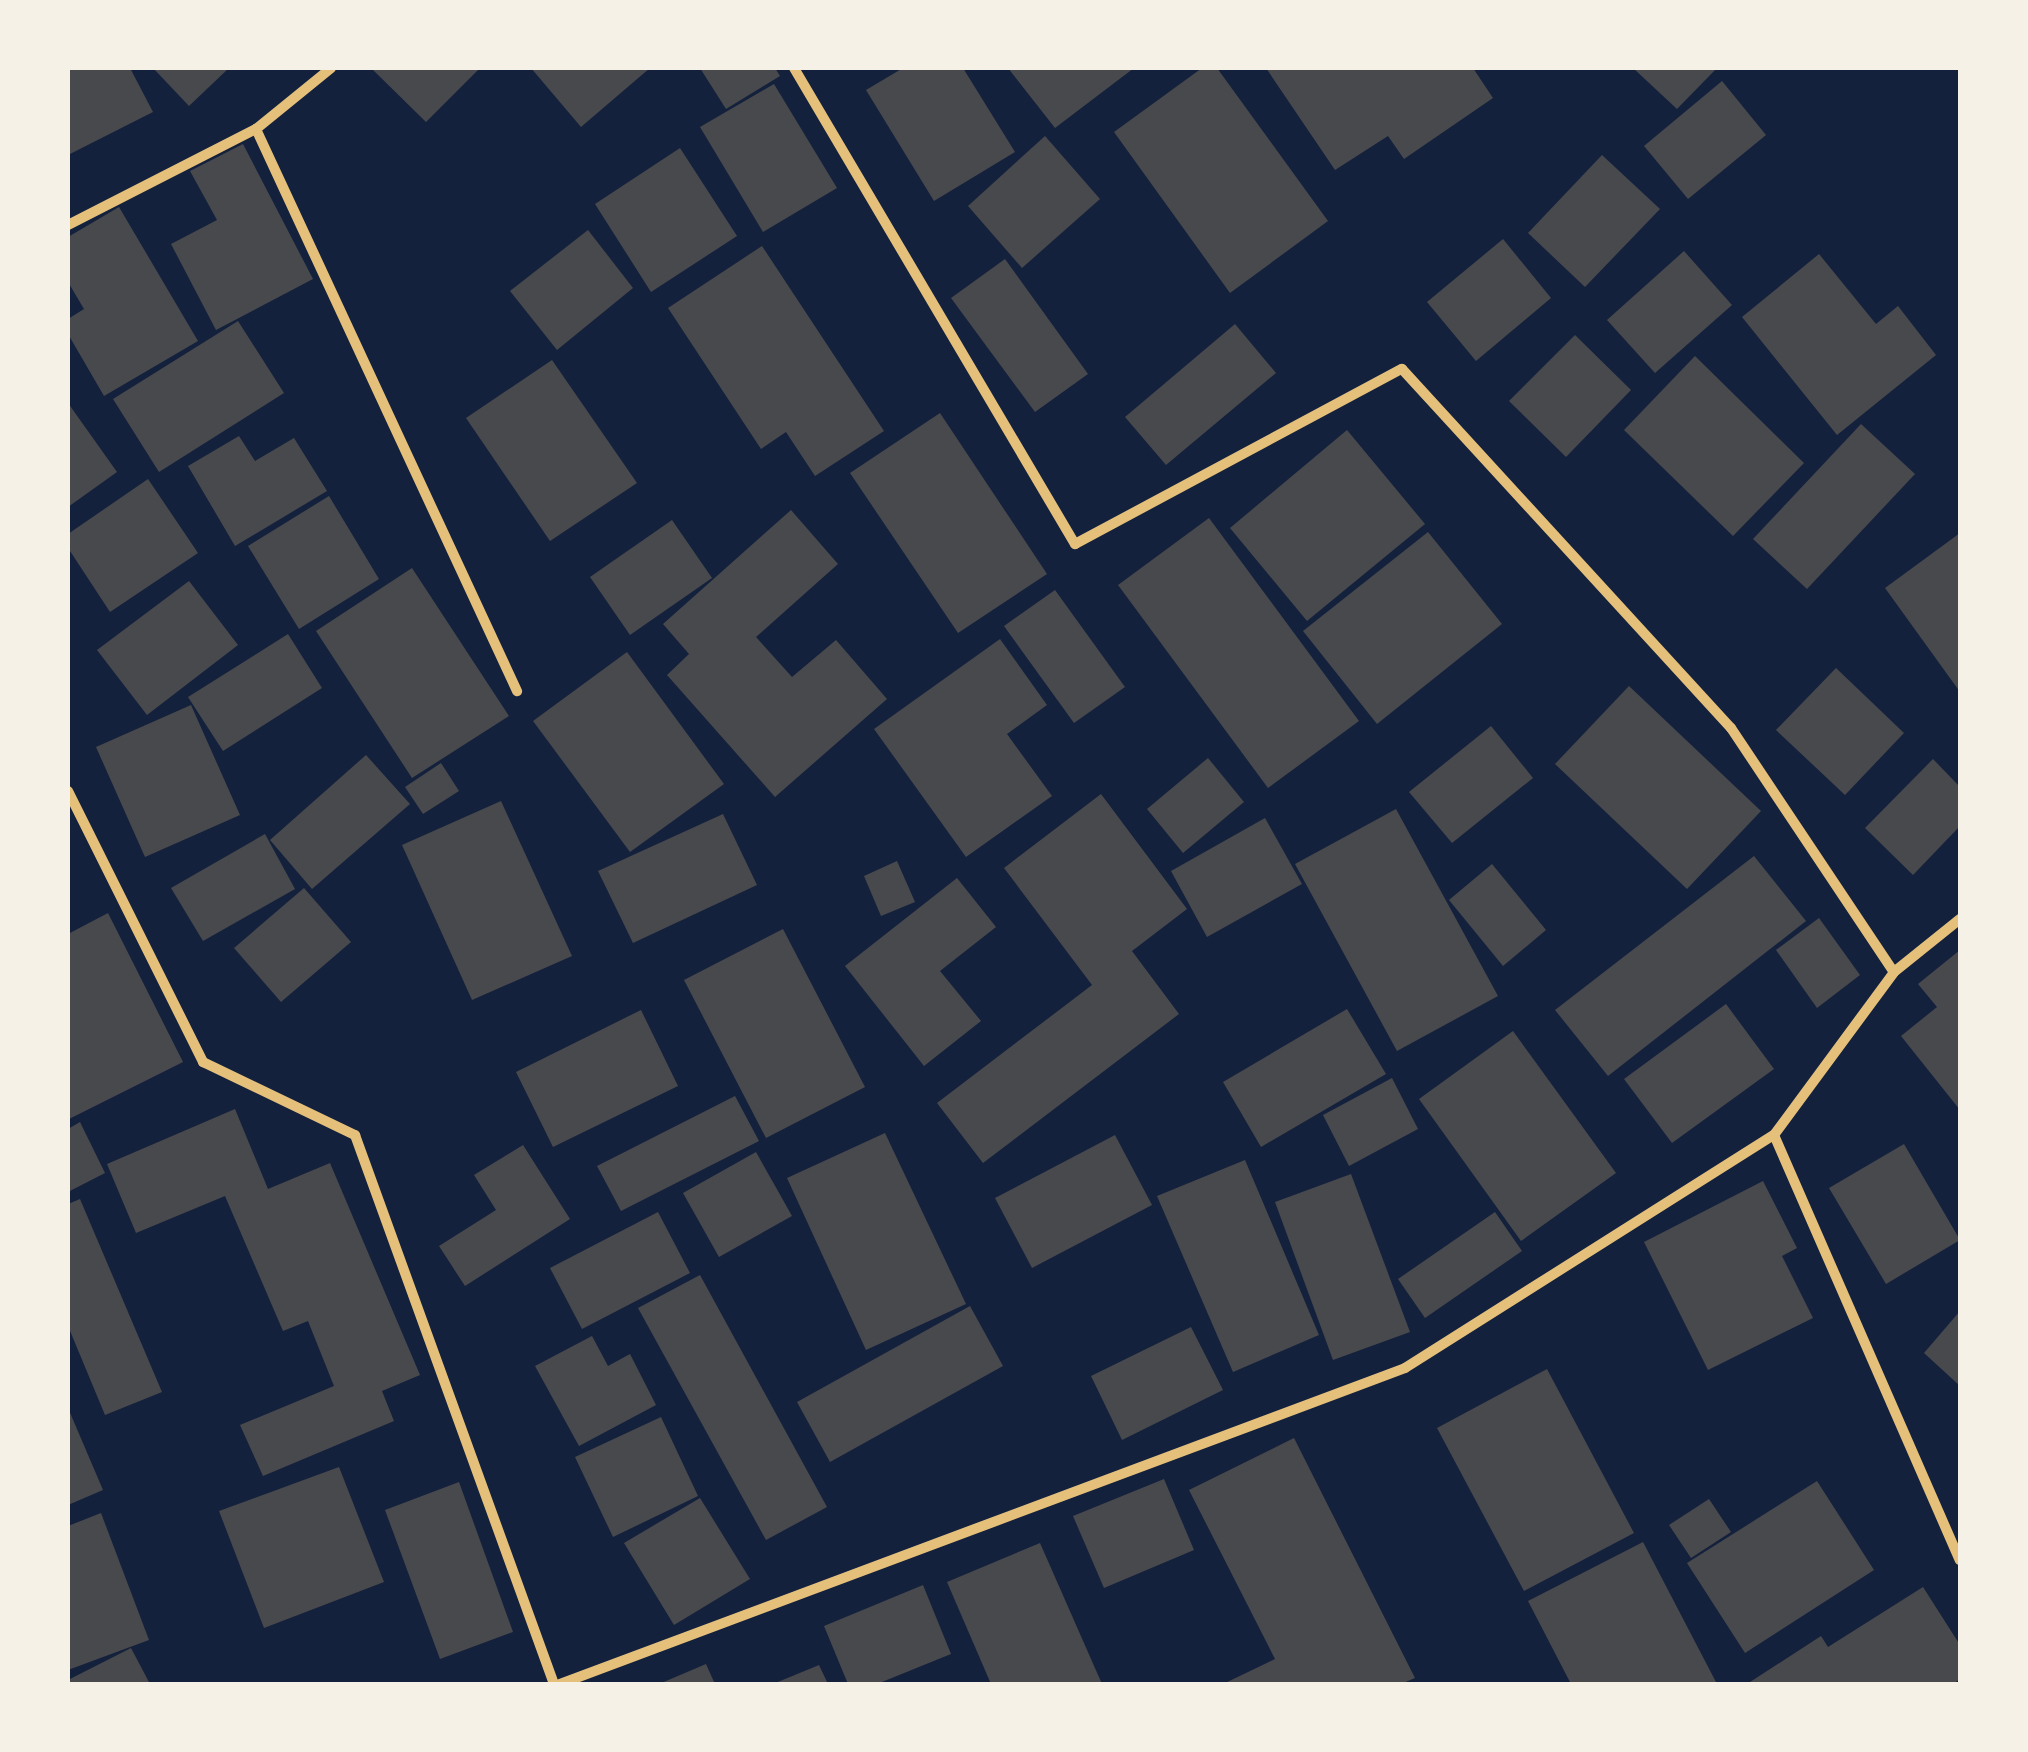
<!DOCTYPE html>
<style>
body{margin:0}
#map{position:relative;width:2028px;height:1752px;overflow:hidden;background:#14213d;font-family:"Titillium Web",sans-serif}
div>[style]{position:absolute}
.building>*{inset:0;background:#48494c}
.minor>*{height:10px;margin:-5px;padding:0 5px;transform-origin:5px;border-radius:5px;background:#e5c07b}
span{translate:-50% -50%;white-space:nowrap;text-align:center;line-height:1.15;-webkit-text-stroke:9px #f6f1e7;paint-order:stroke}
.frame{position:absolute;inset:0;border:70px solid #f6f1e7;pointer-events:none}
</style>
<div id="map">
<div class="building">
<div style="clip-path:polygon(68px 68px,130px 68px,153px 112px,68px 155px)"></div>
<div style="clip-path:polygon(153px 68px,229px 68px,189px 106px)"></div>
<div style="clip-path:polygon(371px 68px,480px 68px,426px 122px)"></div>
<div style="clip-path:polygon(531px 68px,650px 68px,581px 127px)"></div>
<div style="clip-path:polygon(700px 68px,775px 68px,780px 76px,726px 109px)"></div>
<div style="clip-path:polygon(903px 68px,963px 68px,1015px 152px,934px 201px,866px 90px)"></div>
<div style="clip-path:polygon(1008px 68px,1134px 68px,1055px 128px)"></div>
<div style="clip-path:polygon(1202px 68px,1217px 68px,1328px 221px,1230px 293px,1114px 132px)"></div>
<div style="clip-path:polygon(1266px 68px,1473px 68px,1493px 98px,1404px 159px,1388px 136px,1335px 170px)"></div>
<div style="clip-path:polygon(1633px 68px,1717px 68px,1677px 109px)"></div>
<div style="clip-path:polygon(1722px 81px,1766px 135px,1688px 199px,1644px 146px)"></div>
<div style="clip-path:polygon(774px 84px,837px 188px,763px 232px,700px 127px)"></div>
<div style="clip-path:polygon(1045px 136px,1100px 199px,1022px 268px,968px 206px)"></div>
<div style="clip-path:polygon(243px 144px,313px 279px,216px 330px,171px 244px,217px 220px,190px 171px)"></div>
<div style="clip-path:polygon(680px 148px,737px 236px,651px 292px,595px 204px)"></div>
<div style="clip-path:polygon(1602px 155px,1660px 209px,1585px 287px,1528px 233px)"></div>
<div style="clip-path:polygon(119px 207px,198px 341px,104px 396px,68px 334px,68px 319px,84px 309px,68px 282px,68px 237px)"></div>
<div style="clip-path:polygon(588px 230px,633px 288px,557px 350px,510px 291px)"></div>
<div style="clip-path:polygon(1503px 239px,1551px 298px,1476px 361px,1427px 302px)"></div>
<div style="clip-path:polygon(762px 246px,884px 431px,815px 476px,786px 432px,761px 449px,668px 308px)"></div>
<div style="clip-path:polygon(1684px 251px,1732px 305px,1655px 373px,1607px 320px)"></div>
<div style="clip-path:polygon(1819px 254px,1876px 324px,1898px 306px,1936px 355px,1837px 435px,1742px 317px)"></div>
<div style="clip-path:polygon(1005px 259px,1088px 374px,1035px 412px,951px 298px)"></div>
<div style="clip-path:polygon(238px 321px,284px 393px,159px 472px,113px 399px)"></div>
<div style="clip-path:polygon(1235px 324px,1276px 373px,1166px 465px,1125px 417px)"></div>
<div style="clip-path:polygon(1575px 335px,1631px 390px,1566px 457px,1509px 401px)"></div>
<div style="clip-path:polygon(1695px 356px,1804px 463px,1733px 536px,1624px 430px)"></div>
<div style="clip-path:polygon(552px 360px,637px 483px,550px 541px,466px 418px)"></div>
<div style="clip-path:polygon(68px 403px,117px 472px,68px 507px)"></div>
<div style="clip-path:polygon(940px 413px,1047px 574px,958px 633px,850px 473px)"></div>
<div style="clip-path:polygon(1861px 424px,1915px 474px,1807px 589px,1753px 539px)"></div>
<div style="clip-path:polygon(1347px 430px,1425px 524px,1307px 621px,1230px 528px)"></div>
<div style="clip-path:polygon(239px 436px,255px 461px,294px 438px,327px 491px,235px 546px,188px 466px)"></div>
<div style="clip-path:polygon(148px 479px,198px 553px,110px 612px,68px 548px,68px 534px)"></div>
<div style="clip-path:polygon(329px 496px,379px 579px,299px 629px,248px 546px)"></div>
<div style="clip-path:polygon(791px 510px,838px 564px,756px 637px,792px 677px,836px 640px,887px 699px,775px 797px,667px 675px,689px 654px,663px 624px)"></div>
<div style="clip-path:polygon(1209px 518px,1359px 721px,1268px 788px,1118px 585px)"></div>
<div style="clip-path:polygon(672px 520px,712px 578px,630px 635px,590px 577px)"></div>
<div style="clip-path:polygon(1428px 532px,1502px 624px,1377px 724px,1303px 631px)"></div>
<div style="clip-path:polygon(1960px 533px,1960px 692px,1885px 588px)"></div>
<div style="clip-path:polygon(412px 568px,509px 716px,412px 778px,316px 631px)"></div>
<div style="clip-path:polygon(189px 581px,238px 645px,147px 715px,97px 650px)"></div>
<div style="clip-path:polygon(1055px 590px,1125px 687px,1074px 723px,1004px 626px)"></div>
<div style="clip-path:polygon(288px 634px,322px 688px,223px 751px,188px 697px)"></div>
<div style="clip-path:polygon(1000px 639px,1047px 705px,1007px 734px,1052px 796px,966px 857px,874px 729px)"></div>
<div style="clip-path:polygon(627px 652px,724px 784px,630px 852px,533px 721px)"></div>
<div style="clip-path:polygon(1836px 668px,1904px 733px,1845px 795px,1776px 730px)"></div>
<div style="clip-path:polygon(1629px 686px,1761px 811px,1687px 889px,1555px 764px)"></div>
<div style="clip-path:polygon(191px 705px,240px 815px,145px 857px,96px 747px)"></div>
<div style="clip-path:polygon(1491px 726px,1533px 778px,1452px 843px,1409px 792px)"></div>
<div style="clip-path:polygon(366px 755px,410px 804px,312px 889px,270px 840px)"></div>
<div style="clip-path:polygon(1208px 758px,1244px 802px,1183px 853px,1147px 809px)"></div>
<div style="clip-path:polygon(1933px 759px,1960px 787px,1960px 826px,1913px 875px,1865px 828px)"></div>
<div style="clip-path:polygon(441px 763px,459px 791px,423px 814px,405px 787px)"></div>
<div style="clip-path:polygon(1101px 794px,1187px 909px,1132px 951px,1179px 1014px,983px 1163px,937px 1103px,1092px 985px,1004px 868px)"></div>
<div style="clip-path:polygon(501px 801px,572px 956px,472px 1000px,402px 845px)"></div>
<div style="clip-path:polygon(1396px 809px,1498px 996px,1397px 1051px,1295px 864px)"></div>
<div style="clip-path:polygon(723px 814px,757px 885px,633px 943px,598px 871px)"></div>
<div style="clip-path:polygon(1265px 818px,1302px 884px,1207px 937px,1171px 871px)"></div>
<div style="clip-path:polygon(265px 834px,295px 889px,203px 941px,171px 888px)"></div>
<div style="clip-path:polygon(1754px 856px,1806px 921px,1608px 1076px,1555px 1010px)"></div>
<div style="clip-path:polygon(897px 861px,915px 902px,881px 916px,864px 876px)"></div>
<div style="clip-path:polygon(1492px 864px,1546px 930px,1503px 966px,1449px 900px)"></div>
<div style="clip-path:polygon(957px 878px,996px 927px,940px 971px,981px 1021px,924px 1066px,845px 966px)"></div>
<div style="clip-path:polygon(304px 888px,351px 942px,281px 1002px,234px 948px)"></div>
<div style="clip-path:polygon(108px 913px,183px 1062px,69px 1119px,68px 934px)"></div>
<div style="clip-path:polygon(1819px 918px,1860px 975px,1817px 1008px,1776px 950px)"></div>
<div style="clip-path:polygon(783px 929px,865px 1087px,766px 1138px,684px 980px)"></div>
<div style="clip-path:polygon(1960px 950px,1960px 1110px,1901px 1036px,1937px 1007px,1918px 984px)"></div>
<div style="clip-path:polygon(1726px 1004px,1774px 1069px,1672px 1143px,1624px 1079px)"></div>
<div style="clip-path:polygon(1347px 1009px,1386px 1074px,1261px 1147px,1223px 1082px)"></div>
<div style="clip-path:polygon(641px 1010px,678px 1086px,553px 1147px,516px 1072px)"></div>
<div style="clip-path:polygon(1513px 1031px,1616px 1173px,1521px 1241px,1419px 1099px)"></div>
<div style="clip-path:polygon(1392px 1078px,1418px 1129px,1349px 1166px,1323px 1115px)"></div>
<div style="clip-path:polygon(735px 1096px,759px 1141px,621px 1211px,597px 1166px)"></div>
<div style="clip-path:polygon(235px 1109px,268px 1189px,330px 1163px,420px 1375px,382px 1391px,394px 1421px,263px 1476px,240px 1425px,334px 1386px,308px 1321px,283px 1331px,225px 1196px,136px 1233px,107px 1164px)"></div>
<div style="clip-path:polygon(80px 1122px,105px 1173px,68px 1192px,68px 1129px)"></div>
<div style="clip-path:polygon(885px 1133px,966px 1304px,866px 1350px,787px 1178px)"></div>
<div style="clip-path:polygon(1115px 1135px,1152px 1205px,1032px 1268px,995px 1198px)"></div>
<div style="clip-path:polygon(1904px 1144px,1960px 1240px,1886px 1284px,1829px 1188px)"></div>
<div style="clip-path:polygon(523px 1145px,570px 1219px,465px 1286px,439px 1246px,496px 1210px,474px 1175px)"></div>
<div style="clip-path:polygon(756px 1152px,792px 1216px,719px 1257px,683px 1193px)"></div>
<div style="clip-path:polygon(1245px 1160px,1319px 1335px,1233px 1372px,1157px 1196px)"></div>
<div style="clip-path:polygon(1351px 1174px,1410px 1332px,1333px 1360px,1275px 1202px)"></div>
<div style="clip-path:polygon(1763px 1181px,1797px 1248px,1782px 1256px,1813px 1318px,1708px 1370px,1644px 1242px)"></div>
<div style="clip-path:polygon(80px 1199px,162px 1392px,105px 1415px,68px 1326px,68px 1204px)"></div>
<div style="clip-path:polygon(658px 1212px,690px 1273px,582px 1329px,550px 1268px)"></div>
<div style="clip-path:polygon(1495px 1212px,1522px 1251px,1425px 1318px,1398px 1279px)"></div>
<div style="clip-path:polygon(700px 1275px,827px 1507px,766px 1540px,638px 1308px)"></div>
<div style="clip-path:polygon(970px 1306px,1003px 1366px,830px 1462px,797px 1402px)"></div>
<div style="clip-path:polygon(1960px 1311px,1960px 1386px,1924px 1353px)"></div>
<div style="clip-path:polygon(1191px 1327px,1223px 1390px,1122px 1440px,1091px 1376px)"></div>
<div style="clip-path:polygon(592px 1336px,608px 1366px,630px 1354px,656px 1405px,579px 1446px,535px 1366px)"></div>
<div style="clip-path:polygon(1547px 1369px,1634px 1533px,1524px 1591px,1437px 1428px)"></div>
<div style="clip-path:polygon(68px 1408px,103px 1490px,68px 1505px)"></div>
<div style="clip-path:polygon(661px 1417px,698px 1496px,613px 1537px,575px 1457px)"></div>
<div style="clip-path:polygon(1294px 1438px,1415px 1678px,1401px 1684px,1223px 1684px,1275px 1659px,1189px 1490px)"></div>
<div style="clip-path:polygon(339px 1467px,384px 1582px,264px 1628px,219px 1511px)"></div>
<div style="clip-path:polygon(1164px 1479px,1194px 1550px,1104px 1588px,1073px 1516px)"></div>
<div style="clip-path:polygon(1817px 1481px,1874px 1570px,1745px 1653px,1687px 1563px)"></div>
<div style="clip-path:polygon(459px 1482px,513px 1632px,440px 1659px,385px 1510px)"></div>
<div style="clip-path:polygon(700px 1498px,750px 1579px,674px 1625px,624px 1543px)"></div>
<div style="clip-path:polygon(1709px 1499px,1731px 1532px,1691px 1558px,1669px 1525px)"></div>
<div style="clip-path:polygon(101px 1513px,149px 1640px,68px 1670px,68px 1526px)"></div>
<div style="clip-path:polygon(1643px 1542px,1717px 1684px,1571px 1684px,1528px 1601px)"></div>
<div style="clip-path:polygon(1040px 1543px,1102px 1684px,991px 1684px,947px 1582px)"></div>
<div style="clip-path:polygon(923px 1585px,951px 1654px,877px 1684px,848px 1684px,824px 1626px)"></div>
<div style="clip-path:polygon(1923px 1587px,1960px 1645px,1960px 1679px,1953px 1684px,1747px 1684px,1821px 1636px,1828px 1647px)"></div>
<div style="clip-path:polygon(131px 1648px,150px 1684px,68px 1684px,68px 1680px)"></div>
<div style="clip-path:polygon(706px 1664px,715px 1684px,659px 1684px)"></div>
<div style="clip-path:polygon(819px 1665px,828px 1684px,773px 1684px)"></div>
</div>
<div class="minor">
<div style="left:794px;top:68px;width:553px;rotate:59.45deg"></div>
<div style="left:1075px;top:544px;width:371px;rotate:-28.2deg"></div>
<div style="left:1402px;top:369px;width:487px;rotate:47.5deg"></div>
<div style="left:1731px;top:728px;width:293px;rotate:56.3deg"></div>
<div style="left:256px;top:129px;width:620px;rotate:65.09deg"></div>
<div style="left:68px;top:225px;width:211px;rotate:-27.1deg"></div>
<div style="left:256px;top:129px;width:97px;rotate:-39.1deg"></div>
<div style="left:68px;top:791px;width:303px;rotate:63.5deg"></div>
<div style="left:203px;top:1062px;width:169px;rotate:25.7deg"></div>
<div style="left:355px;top:1135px;width:584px;rotate:70.08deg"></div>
<div style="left:1774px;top:1135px;width:464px;rotate:66.4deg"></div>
<div style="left:560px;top:1684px;width:902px;rotate:-20.5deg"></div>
<div style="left:1405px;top:1368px;width:436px;rotate:-32.3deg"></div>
<div style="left:1774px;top:1135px;width:202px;rotate:-53.6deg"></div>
<div style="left:1894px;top:972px;width:85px;rotate:-38.8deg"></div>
</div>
<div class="frame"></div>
</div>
